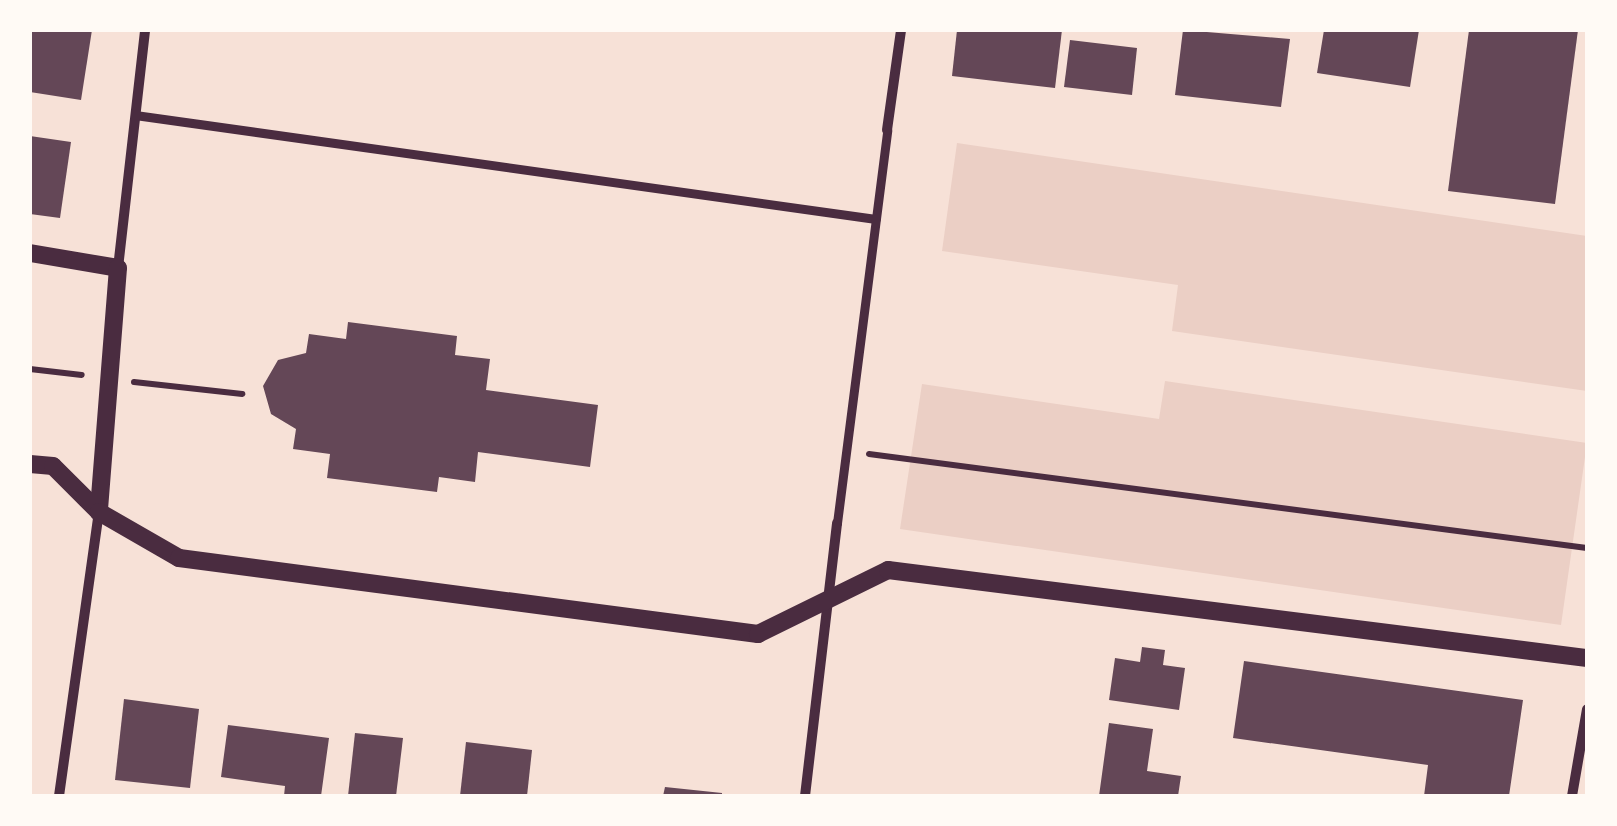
<!DOCTYPE html>
<style>
body{margin:0}
#map{position:relative;width:1617px;height:826px;overflow:hidden;background:#f7e1d7;font-family:"Golos Text",sans-serif}
div>[style]{position:absolute}
.green>*{inset:0;background:#ebcfc5}
.building>*{inset:0;background:#644757}
.path>*{height:6px;margin:-3px;padding:0 3px;transform-origin:3px;border-radius:3px;background:#4a2c40}
.pedestrian>*{height:9px;margin:-4.5px;padding:0 4.5px;transform-origin:4.5px;border-radius:4.5px;background:#4a2c40}
.minor>*{height:10px;margin:-5px;padding:0 5px;transform-origin:5px;border-radius:5px;background:#4a2c40}
.tertiary>*{height:18px;margin:-9px;padding:0 9px;transform-origin:9px;border-radius:9px;background:#4a2c40}
span{translate:-50% -50%;white-space:nowrap;text-align:center;line-height:1.15;-webkit-text-stroke:8px #fffaf5;paint-order:stroke}
.frame{position:absolute;inset:0;border:32px solid #fffaf5;pointer-events:none}
</style>
<div id="map">
<div class="green">
<div style="clip-path:polygon(957px 143px,1587px 236px,1587px 391px,1172px 331px,1178px 285px,942px 251px)"></div>
<div style="clip-path:polygon(1165px 381px,1587px 443px,1561px 625px,900px 529px,922px 384px,1159px 419px)"></div>
</div>
<div class="building">
<div style="clip-path:polygon(30px 30px,92px 30px,81px 100px,30px 92px)"></div>
<div style="clip-path:polygon(957px 30px,1062px 30px,1055px 88px,952px 76px)"></div>
<div style="clip-path:polygon(1183px 30px,1290px 39px,1281px 107px,1175px 95px)"></div>
<div style="clip-path:polygon(1324px 30px,1419px 30px,1410px 87px,1317px 73px)"></div>
<div style="clip-path:polygon(1469px 30px,1578px 30px,1555px 204px,1448px 191px)"></div>
<div style="clip-path:polygon(1070px 40px,1137px 48px,1132px 95px,1064px 87px)"></div>
<div style="clip-path:polygon(30px 136px,71px 142px,60px 218px,30px 214px)"></div>
<div style="clip-path:polygon(348px 322px,457px 336px,455px 355px,490px 359px,486px 390px,598px 405px,590px 467px,478px 452px,475px 482px,439px 477px,437px 492px,327px 478px,330px 454px,293px 449px,296px 429px,271px 414px,263px 386px,278px 360px,306px 353px,309px 334px,346px 339px)"></div>
<div style="clip-path:polygon(1142px 647px,1165px 650px,1163px 665px,1185px 668px,1179px 710px,1109px 700px,1115px 658px,1140px 662px)"></div>
<div style="clip-path:polygon(1244px 661px,1523px 700px,1509px 796px,1424px 796px,1428px 765px,1233px 738px)"></div>
<div style="clip-path:polygon(124px 699px,199px 709px,190px 788px,115px 780px)"></div>
<div style="clip-path:polygon(1109px 723px,1153px 729px,1147px 771px,1181px 776px,1178px 796px,1099px 796px)"></div>
<div style="clip-path:polygon(228px 725px,329px 738px,321px 796px,284px 796px,285px 786px,221px 777px)"></div>
<div style="clip-path:polygon(355px 733px,403px 738px,396px 796px,348px 796px)"></div>
<div style="clip-path:polygon(466px 742px,532px 750px,527px 796px,460px 796px)"></div>
<div style="clip-path:polygon(665px 787px,722px 793px,722px 796px,663px 796px)"></div>
</div>
<div class="path">
<div style="left:30px;top:369px;width:52px;rotate:6.6deg"></div>
<div style="left:134px;top:382px;width:109px;rotate:6.3deg"></div>
<div style="left:869px;top:454px;width:724px;rotate:7.46deg"></div>
</div>
<div class="pedestrian">
<div style="left:135px;top:115px;width:748px;rotate:7.99deg"></div>
<div style="left:837px;top:523px;width:396px;rotate:-82.7deg"></div>
</div>
<div class="minor">
<div style="left:887px;top:130px;width:101px;rotate:-82deg"></div>
<div style="left:118px;top:268px;width:240px;rotate:-83.5deg"></div>
<div style="left:59px;top:796px;width:287px;rotate:-82deg"></div>
<div style="left:805px;top:796px;width:275px;rotate:-83.3deg"></div>
<div style="left:1572px;top:796px;width:88px;rotate:-80.2deg"></div>
</div>
<div class="tertiary">
<div style="left:30px;top:253px;width:89px;rotate:9.7deg"></div>
<div style="left:118px;top:268px;width:245px;rotate:94.5deg"></div>
<div style="left:30px;top:464px;width:23px;rotate:5deg"></div>
<div style="left:53px;top:466px;width:65px;rotate:45deg"></div>
<div style="left:99px;top:512px;width:92px;rotate:29.9deg"></div>
<div style="left:179px;top:558px;width:584px;rotate:7.48deg"></div>
<div style="left:758px;top:634px;width:145px;rotate:-26.2deg"></div>
<div style="left:888px;top:570px;width:705px;rotate:7.18deg"></div>
</div>
<div class="frame"></div>
</div>
